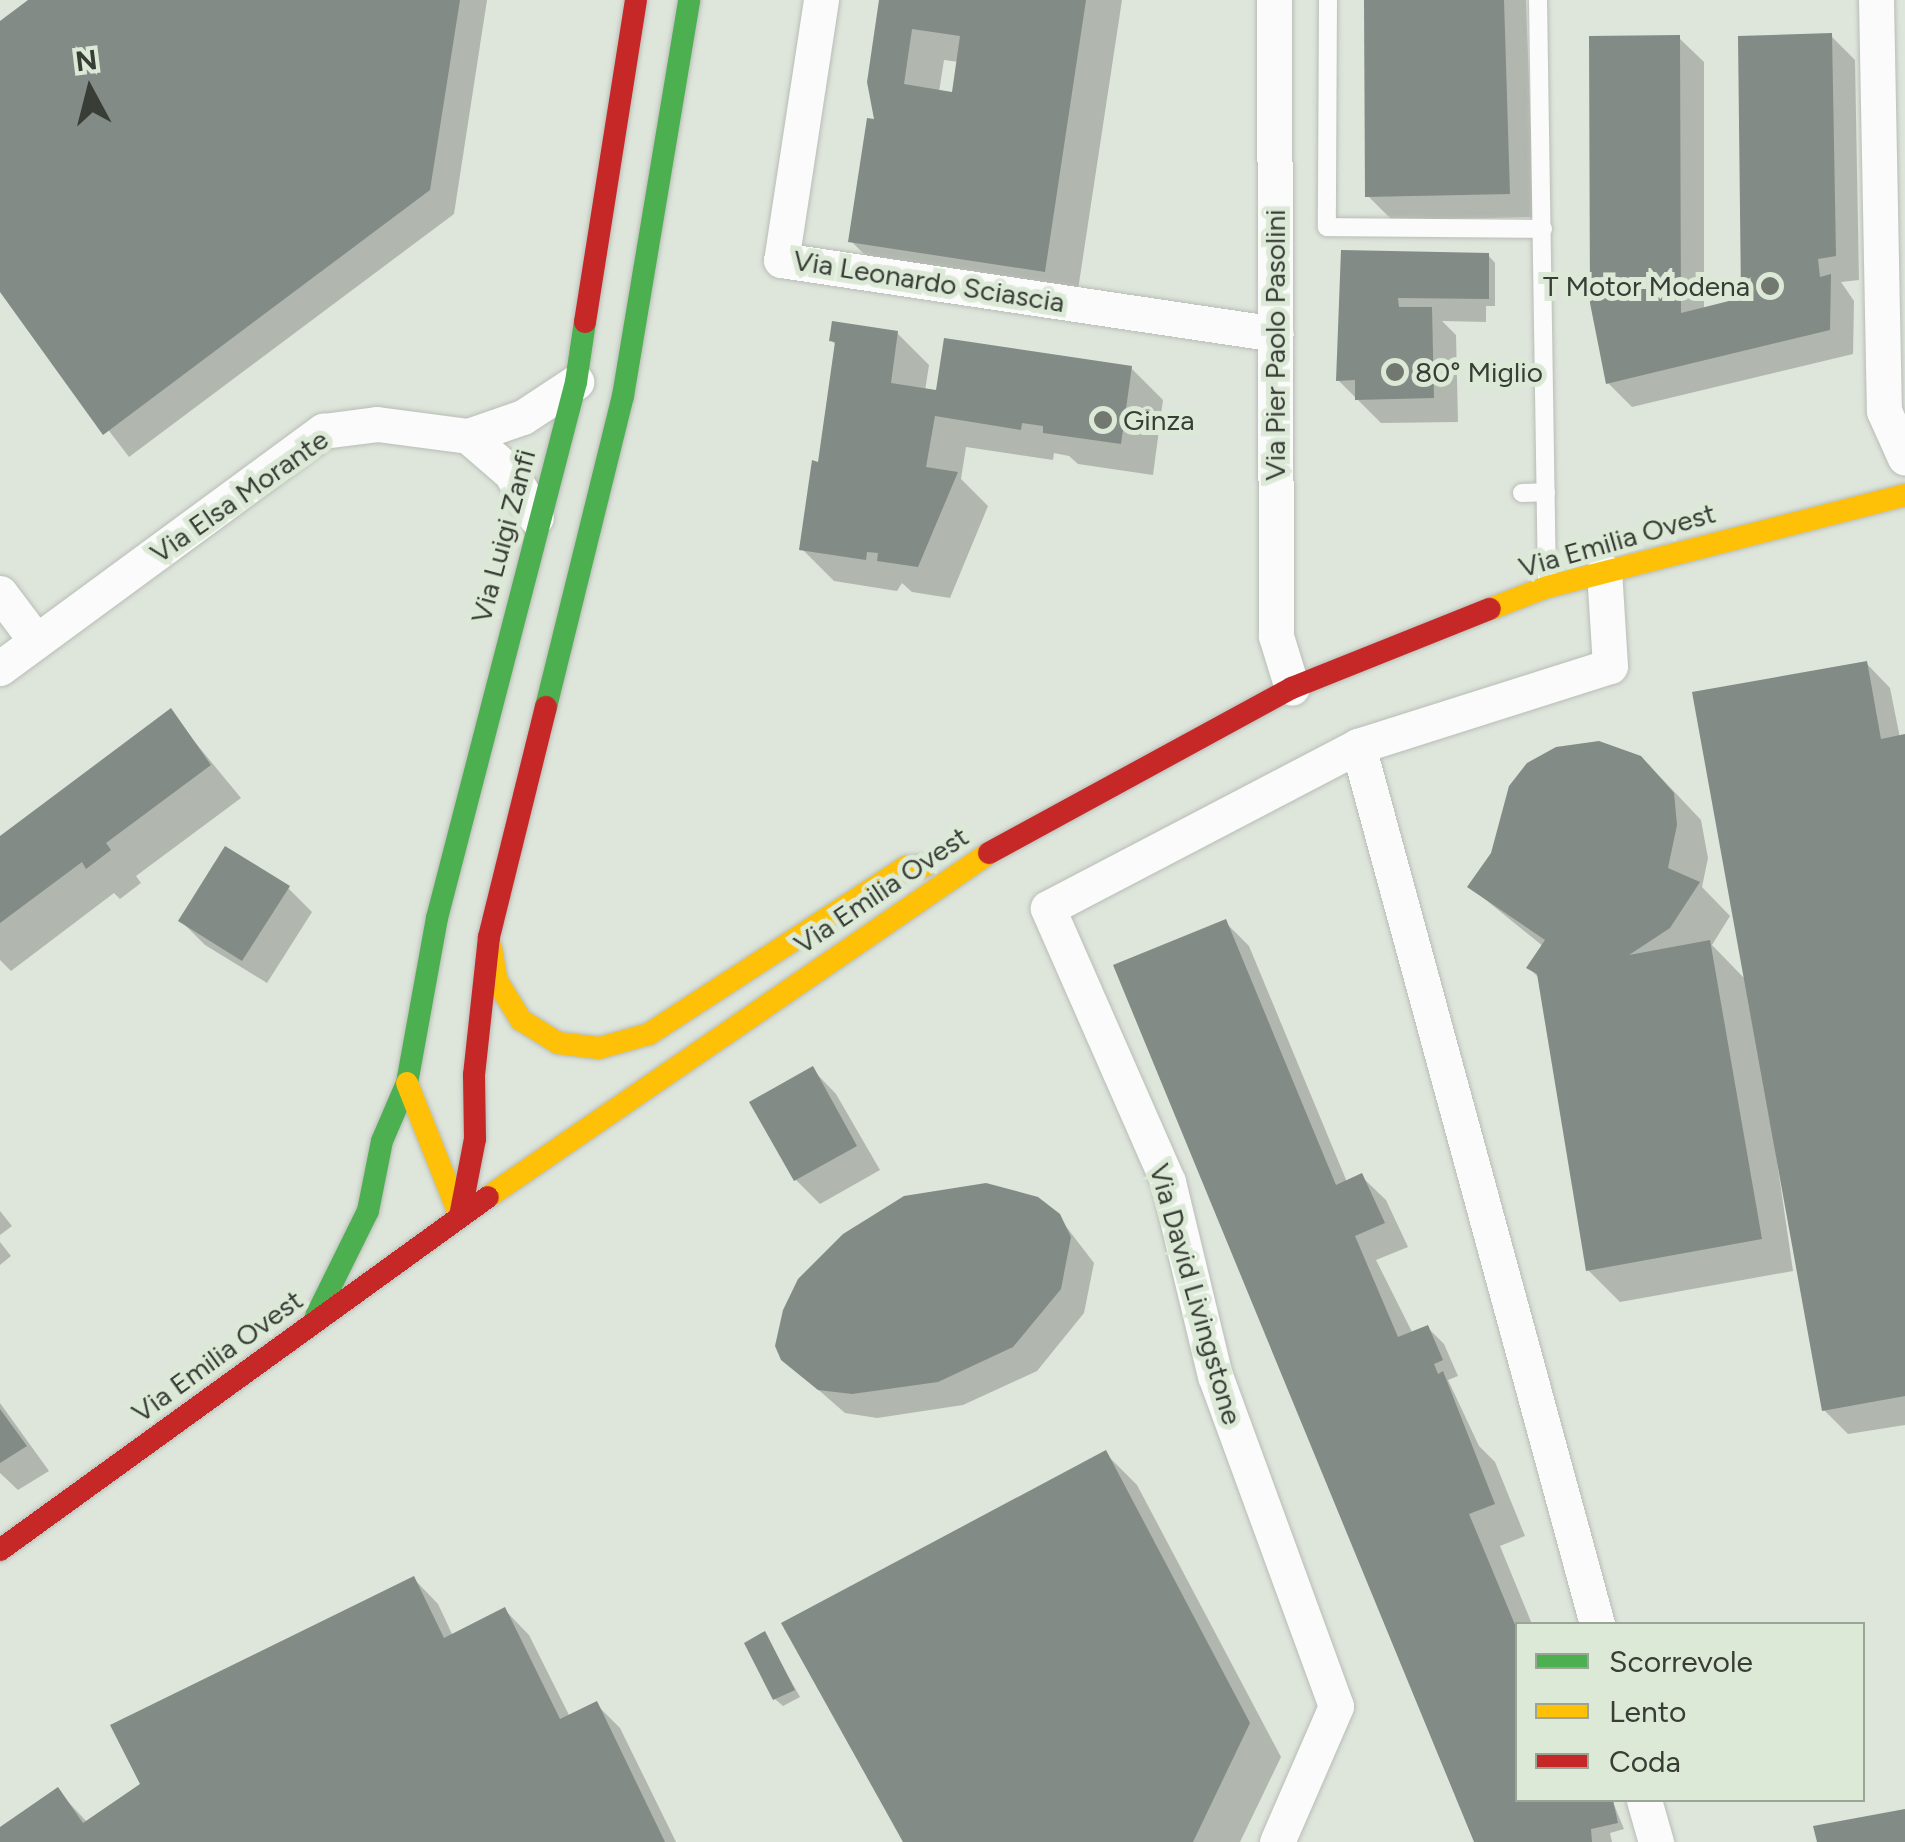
<!DOCTYPE html>
<meta charset="utf-8">
<style>
body{margin:0}
#map{position:relative;width:1905px;height:1842px;overflow:hidden;background:#dee5db;font-family:Figtree,sans-serif}
div>[style]{position:absolute}
.shadow>*{inset:0;background:#0003}
.building>*{inset:0;background:#828b85}
.roads{filter:drop-shadow(0 0 2px #b8bdb6) drop-shadow(0 0 2px #b8bdb6)}
.lane>*{height:18px;margin:-9px;padding:0 9px;transform-origin:9px;border-radius:9px;background:#fafbfa}
.street>*{height:35px;margin:-17.5px;padding:0 17.5px;transform-origin:17.5px;border-radius:17.5px;background:#fafbfa}
.fast>*{height:22px;margin:-11px;padding:0 11px;transform-origin:11px;border-radius:11px;background:#4caf50}
.slow>*{height:22px;margin:-11px;padding:0 11px;transform-origin:11px;border-radius:11px;background:#ffc107}
.jam>*{height:22px;margin:-11px;padding:0 11px;transform-origin:11px;border-radius:11px;background:#c62828}
.dots>*{width:28px;height:28px;translate:-50% -50%;box-sizing:border-box;border:5px solid #dce9d7;border-radius:50%}
span{translate:-50% -50%;white-space:nowrap;text-align:center;line-height:1.15;-webkit-text-stroke:10px #dce9d7;paint-order:stroke}
.street-label{font-size:28px;color:#383d36}
.poi-label{font-size:28px;color:#383d36}
.right{translate:-100% -50%;text-align:right}
.left{translate:0 -50%;text-align:left}
.legend{position:absolute;left:1515px;top:1622px;width:350px;height:180px;box-sizing:border-box;background:#dce9d7;border:2px solid #9aa497;margin:0;padding:12px 18px;list-style:none;font-size:30px;color:#383d36}
.legend li{display:flex;align-items:center;gap:20px;height:50px}
.legend b{width:50px;border:2px solid #9aa497}
.north{position:absolute;left:40px;top:40px;width:100px;height:100px;-webkit-text-stroke:8px #dce9d7;paint-order:stroke;rotate:353deg;font-size:28px;font-weight:700;line-height:40px;text-align:center;color:#383d36}
.north::after{content:'';display:block;margin:auto;width:35px;height:45px;background:#383d36;clip-path:polygon(50% 0,100% 100%,50% 72%,0 100%)}
</style>
<div id="map">
<div class="shadow">
<div style="clip-path:polygon(33px 0,487px 0,454px 214px,129px 457px,0 288px,0 24px)"></div>
<div style="clip-path:polygon(evenodd,882px 0,1122px 0,1076px 303px,883px 273px,851px 241px,877px 122px,882px 0,944px 60px,959px 62px,954px 95px,939px 92px,944px 60px)"></div>
<div style="clip-path:polygon(1367px 0,1526px 0,1534px 217px,1392px 220px,1368px 196px)"></div>
<div style="clip-path:polygon(1831px 36px,1855px 60px,1859px 280px,1841px 282px,1854px 301px,1853px 354px,1632px 407px,1608px 383px,1679px 38px,1704px 62px,1704px 310px,1743px 300px)"></div>
<div style="clip-path:polygon(1343px 252px,1488px 255px,1495px 263px,1495px 306px,1486px 306px,1486px 322px,1442px 321px,1456px 335px,1458px 422px,1381px 423px,1338px 380px)"></div>
<div style="clip-path:polygon(897px 333px,929px 365px,925px 391px,1131px 368px,1163px 400px,1153px 475px,1078px 464px,1069px 456px,1054px 453px,1053px 460px,966px 447px,961px 479px,988px 506px,950px 598px,912px 592px,902px 583px,897px 591px,834px 581px,802px 549px,820px 464px,837px 346px,831px 340px)"></div>
<div style="clip-path:polygon(1866px 663px,1890px 688px,1900px 738px,1905px 737px,1905px 1425px,1848px 1434px,1824px 1410px,1767px 1093px,1793px 1271px,1620px 1302px,1588px 1270px,1540px 979px,1529px 968px,1544px 947px,1470px 887px,1610px 746px,1649px 765px,1701px 820px,1708px 858px,1702px 887px,1730px 916px,1712px 945px,1746px 980px)"></div>
<div style="clip-path:polygon(170px 712px,241px 798px,136px 876px,141px 883px,120px 899px,114px 893px,11px 971px,0 960px,0 839px)"></div>
<div style="clip-path:polygon(288px 888px,312px 912px,267px 983px,205px 945px,181px 921px)"></div>
<div style="clip-path:polygon(1225px 922px,1249px 946px,1347px 1182px,1361px 1176px,1386px 1200px,1408px 1247px,1376px 1260px,1413px 1334px,1428px 1328px,1444px 1344px,1458px 1376px,1448px 1380px,1479px 1446px,1495px 1462px,1525px 1536px,1500px 1546px,1532px 1624px,1518px 1624px,1518px 1800px,1612px 1800px,1624px 1829px,1610px 1833px,1612px 1842px,1477px 1842px)"></div>
<div style="clip-path:polygon(812px 1069px,836px 1094px,880px 1170px,820px 1204px,796px 1180px)"></div>
<div style="clip-path:polygon(0 1211px,12px 1226px,0 1235px)"></div>
<div style="clip-path:polygon(1058px 1216px,1094px 1263px,1084px 1313px,1037px 1371px,963px 1405px,877px 1418px,845px 1413px,783px 1359px)"></div>
<div style="clip-path:polygon(0 1242px,11px 1256px,0 1265px)"></div>
<div style="clip-path:polygon(0 1403px,49px 1471px,18px 1490px,0 1473px)"></div>
<div style="clip-path:polygon(1105px 1453px,1137px 1485px,1281px 1757px,1240px 1842px,906px 1842px)"></div>
<div style="clip-path:polygon(414px 1579px,438px 1604px,453px 1636px,505px 1610px,529px 1635px,570px 1717px,596px 1704px,620px 1728px,676px 1842px,0 1842px,0 1830px,57px 1790px,88px 1823px)"></div>
<div style="clip-path:polygon(765px 1635px,800px 1697px,783px 1706px,775px 1699px)"></div>
</div>
<div class="building">
<div style="clip-path:polygon(28px 0,460px 0,430px 190px,103px 435px,0 292px,0 21px)"></div>
<div style="clip-path:polygon(evenodd,879px 0,1086px 0,1045px 272px,848px 242px,867px 118px,874px 119px,867px 82px,879px 0,912px 29px,960px 36px,952px 92px,904px 84px,912px 29px)"></div>
<div style="clip-path:polygon(1364px 0,1504px 0,1510px 194px,1365px 197px)"></div>
<div style="clip-path:polygon(1832px 33px,1836px 256px,1818px 259px,1820px 277px,1831px 274px,1830px 330px,1606px 384px,1590px 303px,1589px 36px,1680px 35px,1681px 313px,1741px 298px,1738px 36px)"></div>
<div style="clip-path:polygon(1341px 250px,1489px 253px,1489px 299px,1398px 298px,1399px 307px,1432px 307px,1434px 398px,1355px 400px,1355px 380px,1336px 381px)"></div>
<div style="clip-path:polygon(832px 321px,898px 331px,891px 383px,936px 390px,944px 338px,1132px 366px,1121px 444px,1043px 433px,1043px 426px,1022px 423px,1021px 430px,935px 416px,926px 467px,958px 472px,918px 567px,877px 561px,878px 553px,867px 552px,866px 560px,799px 550px,812px 460px,818px 462px,835px 342px,829px 341px)"></div>
<div style="clip-path:polygon(1867px 661px,1881px 739px,1905px 734px,1905px 1396px,1822px 1411px,1692px 692px)"></div>
<div style="clip-path:polygon(171px 708px,211px 765px,106px 843px,111px 850px,86px 869px,82px 862px,0 923px,0 836px)"></div>
<div style="clip-path:polygon(1599px 741px,1641px 756px,1674px 793px,1677px 825px,1668px 868px,1700px 882px,1670px 928px,1629px 955px,1710px 940px,1762px 1239px,1586px 1271px,1537px 974px,1526px 968px,1545px 940px,1467px 887px,1491px 853px,1509px 786px,1527px 763px,1556px 747px)"></div>
<div style="clip-path:polygon(225px 846px,290px 886px,242px 961px,178px 921px)"></div>
<div style="clip-path:polygon(1226px 919px,1336px 1185px,1362px 1173px,1385px 1223px,1355px 1236px,1398px 1337px,1428px 1325px,1443px 1360px,1434px 1364px,1438px 1374px,1443px 1371px,1495px 1504px,1469px 1514px,1518px 1632px,1518px 1800px,1613px 1800px,1618px 1823px,1591px 1829px,1592px 1842px,1474px 1842px,1113px 965px)"></div>
<div style="clip-path:polygon(813px 1066px,857px 1146px,794px 1181px,749px 1102px)"></div>
<div style="clip-path:polygon(986px 1183px,1038px 1197px,1060px 1214px,1071px 1237px,1061px 1289px,1013px 1347px,938px 1382px,852px 1394px,818px 1390px,781px 1360px,775px 1346px,783px 1310px,798px 1279px,843px 1234px,904px 1196px)"></div>
<div style="clip-path:polygon(0 1409px,27px 1446px,0 1463px)"></div>
<div style="clip-path:polygon(1106px 1450px,1250px 1723px,1193px 1842px,903px 1842px,781px 1623px)"></div>
<div style="clip-path:polygon(414px 1576px,444px 1638px,505px 1607px,560px 1719px,597px 1701px,665px 1842px,0 1842px,0 1827px,58px 1787px,83px 1823px,140px 1784px,110px 1725px)"></div>
<div style="clip-path:polygon(765px 1631px,795px 1690px,773px 1700px,744px 1643px)"></div>
<div style="clip-path:polygon(1905px 1809px,1905px 1842px,1817px 1842px,1813px 1826px)"></div>
</div>
<div class="roads">
<div class="lane">
<div style="left:1328px;top:0;width:227px;rotate:90.3deg"></div>
<div style="left:1327px;top:227px;width:216px;rotate:0.5deg"></div>
<div style="left:1538px;top:0;width:584px;rotate:89.12deg"></div>
<div style="left:1522px;top:493px;width:24px;rotate:-2deg"></div>
</div>
<div class="street">
<div style="left:821px;top:0;width:263px;rotate:98.7deg"></div>
<div style="left:781px;top:260px;width:500px;rotate:8.5deg"></div>
<div style="left:1274px;top:0;width:636px;rotate:89.82deg"></div>
<div style="left:1276px;top:636px;width:54px;rotate:72.9deg"></div>
<div style="left:1876px;top:0;width:411px;rotate:88.9deg"></div>
<div style="left:1884px;top:411px;width:51px;rotate:65.9deg"></div>
<div style="left:468px;top:436px;width:57px;rotate:40.7deg"></div>
<div style="left:511px;top:473px;width:51px;rotate:60.9deg"></div>
<div style="left:0;top:593px;width:60px;rotate:53.1deg"></div>
<div style="left:0;top:668px;width:401px;rotate:-36.3deg"></div>
<div style="left:323px;top:431px;width:54px;rotate:-7.4deg"></div>
<div style="left:377px;top:424px;width:92px;rotate:7.5deg"></div>
<div style="left:468px;top:436px;width:58px;rotate:-19.1deg"></div>
<div style="left:523px;top:417px;width:64px;rotate:-33.4deg"></div>
<div style="left:1358px;top:746px;width:910px;rotate:74.77deg"></div>
<div style="left:1644px;top:1800px;width:44px;rotate:74.1deg"></div>
<div style="left:1277px;top:1842px;width:148px;rotate:-66.5deg"></div>
<div style="left:1336px;top:1706px;width:351px;rotate:-110.1deg"></div>
<div style="left:1215px;top:1376px;width:200px;rotate:-103.6deg"></div>
<div style="left:1168px;top:1182px;width:299px;rotate:-113.7deg"></div>
<div style="left:1048px;top:908px;width:350px;rotate:-27.6deg"></div>
<div style="left:1358px;top:746px;width:264px;rotate:-17.6deg"></div>
<div style="left:1610px;top:666px;width:95px;rotate:-93.6deg"></div>
</div>
<div class="fast">
<div style="left:546px;top:707px;width:320px;rotate:-76.1deg"></div>
<div style="left:623px;top:396px;width:401px;rotate:-80.5deg"></div>
<div style="left:316px;top:1316px;width:117px;rotate:-63.7deg"></div>
<div style="left:368px;top:1211px;width:71px;rotate:-78.7deg"></div>
<div style="left:382px;top:1141px;width:63px;rotate:-66.7deg"></div>
<div style="left:407px;top:1083px;width:168px;rotate:-79.7deg"></div>
<div style="left:437px;top:918px;width:554px;rotate:-75.46deg"></div>
<div style="left:576px;top:382px;width:61px;rotate:-81.5deg"></div>
</div>
<div class="slow">
<div style="left:1490px;top:609px;width:61px;rotate:-21.1deg"></div>
<div style="left:1547px;top:587px;width:370px;rotate:-14.4deg"></div>
<div style="left:491px;top:948px;width:34px;rotate:80deg"></div>
<div style="left:497px;top:981px;width:46px;rotate:58.4deg"></div>
<div style="left:521px;top:1020px;width:44px;rotate:31.9deg"></div>
<div style="left:558px;top:1043px;width:41px;rotate:7deg"></div>
<div style="left:599px;top:1048px;width:52px;rotate:-15.6deg"></div>
<div style="left:649px;top:1034px;width:306px;rotate:-33deg"></div>
<div style="left:906px;top:867px;width:18px;rotate:-3deg"></div>
<div style="left:407px;top:1083px;width:143px;rotate:68.3deg"></div>
<div style="left:488px;top:1197px;width:608px;rotate:-34.47deg"></div>
</div>
<div class="jam">
<div style="left:585px;top:322px;width:326px;rotate:-81deg"></div>
<div style="left:989px;top:853px;width:345px;rotate:-28.6deg"></div>
<div style="left:1292px;top:688px;width:213px;rotate:-21.8deg"></div>
<div style="left:460px;top:1216px;width:78px;rotate:-79deg"></div>
<div style="left:475px;top:1139px;width:64px;rotate:-90.9deg"></div>
<div style="left:474px;top:1075px;width:139px;rotate:-83.8deg"></div>
<div style="left:489px;top:937px;width:237px;rotate:-76.1deg"></div>
<div style="left:0;top:1550px;width:602px;rotate:-35.88deg"></div>
</div>
</div>
<div class="dots">
<div style="left:1770px;top:286px;background:#727870"></div>
<div style="left:1395px;top:372px;background:#727870"></div>
<div style="left:1103px;top:420px;background:#727870"></div>
</div>
<div class="street-label">
<span style="left:929px;top:281px;rotate:9deg">Via Leonardo Sciascia</span>
<span style="left:1275px;top:345px;rotate:-90deg">Via Pier Paolo Pasolini</span>
<span style="left:239px;top:496px;rotate:-35deg">Via Elsa Morante</span>
<span style="left:503px;top:536px;rotate:-75deg">Via Luigi Zanfi</span>
<span style="left:1617px;top:540px;rotate:-16deg">Via Emilia Ovest</span>
<span style="left:881px;top:890px;rotate:-34deg">Via Emilia Ovest</span>
<span style="left:1196px;top:1294px;rotate:74deg">Via David Livingstone</span>
<span style="left:217px;top:1356px;rotate:-36deg">Via Emilia Ovest</span>
</div>
<div class="poi-label">
<span class="right" style="left:1750px;top:286px">T Motor Modena</span>
<span class="left" style="left:1415px;top:372px">80° Miglio</span>
<span class="left" style="left:1123px;top:420px">Ginza</span>
</div>
<ul class="legend">
<li><b style="height:12px;background:#4caf50"></b>Scorrevole</li>
<li><b style="height:12px;background:#ffc107"></b>Lento</li>
<li><b style="height:12px;background:#c62828"></b>Coda</li>
</ul>
<div class="north">N</div>
</div>
